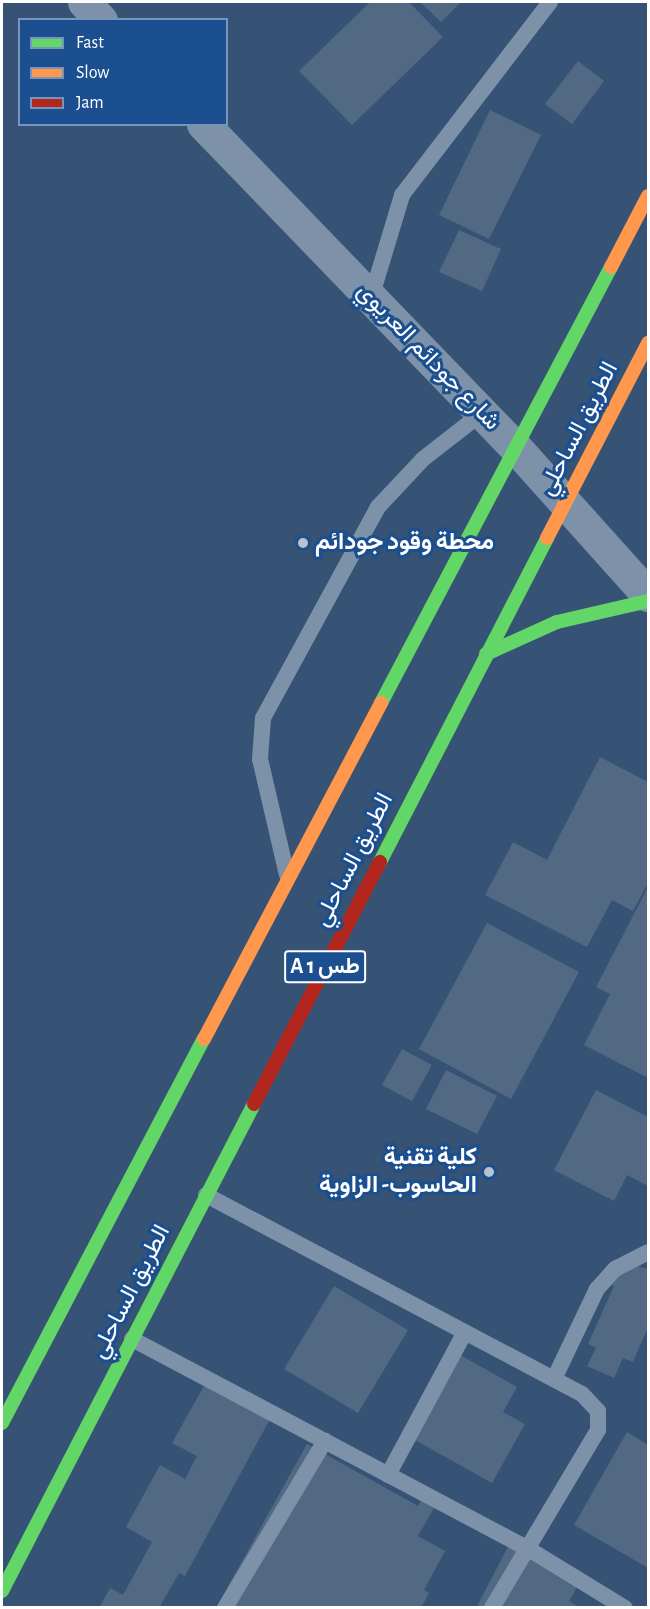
<!DOCTYPE html>
<meta charset="utf-8">
<style>
body{margin:0}
#map{position:relative;width:650px;height:1609px;overflow:hidden;background:#365274;font-family:"Alegreya Sans",Vazirmatn,sans-serif}
div>[style]{position:absolute}
.building>*{inset:0;background:#526984}
.lane>*{height:16px;margin:-8px;padding:0 8px;transform-origin:8px;border-radius:8px;background:#7d92a8}
.street>*{height:33px;margin:-16.5px;padding:0 16.5px;transform-origin:16.5px;border-radius:16.5px;background:#7d92a8}
.fast>*{height:14px;margin:-7px;padding:0 7px;transform-origin:7px;border-radius:7px;background:#63d668}
.slow>*{height:14px;margin:-7px;padding:0 7px;transform-origin:7px;border-radius:7px;background:#ff974d}
.jam>*{height:14px;margin:-7px;padding:0 7px;transform-origin:7px;border-radius:7px;background:#b3261e}
.dots>*{width:16px;height:16px;translate:-50% -50%;box-sizing:border-box;border:3px solid #1b4f8f;border-radius:50%}
span{translate:-50% -50%;white-space:nowrap;text-align:center;line-height:1.15;-webkit-text-stroke:6px #1b4f8f;paint-order:stroke}
.shield-label span{padding:2px 4px;background:#1b4f8f;border:2px solid;border-radius:4px;-webkit-text-stroke-width:0}
.shield-label{font-size:22px;color:#fff;font-weight:700}
.street-label{font-size:24px;color:#fff}
.poi-label{font-size:24px;color:#fff;font-weight:700}
.left{translate:0 -50%;text-align:left}
.right{translate:-100% -50%;text-align:right}
.frame{position:absolute;inset:0;border:3px solid #fff;pointer-events:none}
.legend{position:absolute;left:18px;top:18px;width:210px;height:108px;box-sizing:border-box;background:#1b4f8f;border:2px solid #7695bc;margin:0;padding:8px 10px;list-style:none;font-size:18px;color:#fff}
.legend li{display:flex;align-items:center;gap:12px;height:30px}
.legend b{width:30px;border:2px solid #7695bc}
</style>
<div id="map">
<div class="building">
<div style="clip-path:polygon(370px 2px,409px 2px,443px 37px,352px 125px,299px 71px)"></div>
<div style="clip-path:polygon(420px 2px,461px 2px,441px 22px)"></div>
<div style="clip-path:polygon(578px 61px,604px 81px,572px 124px,545px 104px)"></div>
<div style="clip-path:polygon(490px 110px,541px 135px,489px 239px,439px 215px)"></div>
<div style="clip-path:polygon(459px 230px,501px 249px,482px 291px,439px 272px)"></div>
<div style="clip-path:polygon(600px 757px,648px 782px,648px 883px,633px 911px,612px 900px,587px 947px,485px 895px,513px 842px,547px 860px)"></div>
<div style="clip-path:polygon(648px 887px,648px 1078px,584px 1045px,610px 994px,596px 987px)"></div>
<div style="clip-path:polygon(487px 923px,579px 972px,511px 1099px,419px 1049px)"></div>
<div style="clip-path:polygon(402px 1049px,432px 1065px,412px 1101px,382px 1085px)"></div>
<div style="clip-path:polygon(446px 1070px,497px 1096px,477px 1134px,426px 1109px)"></div>
<div style="clip-path:polygon(596px 1090px,648px 1117px,648px 1186px,627px 1175px,614px 1201px,554px 1170px)"></div>
<div style="clip-path:polygon(613px 1260px,648px 1269px,648px 1327px,633px 1362px,623px 1358px,614px 1378px,587px 1366px,596px 1348px,588px 1344px,614px 1286px,604px 1281px)"></div>
<div style="clip-path:polygon(334px 1286px,408px 1330px,358px 1413px,284px 1369px)"></div>
<div style="clip-path:polygon(453px 1351px,517px 1387px,503px 1412px,525px 1424px,492px 1483px,406px 1435px)"></div>
<div style="clip-path:polygon(205px 1384px,270px 1419px,185px 1576px,179px 1573px,159px 1608px,99px 1608px,110px 1588px,123px 1595px,152px 1542px,126px 1527px,160px 1465px,185px 1479px,197px 1456px,172px 1443px)"></div>
<div style="clip-path:polygon(627px 1432px,648px 1445px,648px 1568px,574px 1525px)"></div>
<div style="clip-path:polygon(307px 1444px,418px 1506px,426px 1492px,439px 1499px,418px 1536px,445px 1551px,424px 1590px,429px 1593px,421px 1608px,216px 1608px)"></div>
<div style="clip-path:polygon(509px 1545px,580px 1582px,569px 1601px,580px 1608px,476px 1608px)"></div>
</div>
<div class="lane">
<div style="left:371px;top:298px;width:108px;rotate:-73.2deg"></div>
<div style="left:402px;top:195px;width:243px;rotate:-52.5deg"></div>
<div style="left:287px;top:875px;width:119px;rotate:-103.1deg"></div>
<div style="left:260px;top:759px;width:41px;rotate:-85.8deg"></div>
<div style="left:263px;top:718px;width:240px;rotate:-61.4deg"></div>
<div style="left:378px;top:507px;width:66px;rotate:-46.8deg"></div>
<div style="left:423px;top:459px;width:75px;rotate:-37.9deg"></div>
<div style="left:206px;top:1195px;width:425px;rotate:27.9deg"></div>
<div style="left:582px;top:1394px;width:23px;rotate:47deg"></div>
<div style="left:598px;top:1411px;width:19px;rotate:90deg"></div>
<div style="left:598px;top:1430px;width:207px;rotate:120.8deg"></div>
<div style="left:132px;top:1339px;width:447px;rotate:27.9deg"></div>
<div style="left:527px;top:1548px;width:115px;rotate:31.5deg"></div>
<div style="left:554px;top:1379px;width:100px;rotate:-64.5deg"></div>
<div style="left:597px;top:1289px;width:27px;rotate:-48deg"></div>
<div style="left:615px;top:1269px;width:37px;rotate:-27deg"></div>
<div style="left:388px;top:1475px;width:162px;rotate:-61.7deg"></div>
<div style="left:225px;top:1608px;width:195px;rotate:-59.1deg"></div>
</div>
<div class="street">
<div style="left:84px;top:2px;width:25px;rotate:47deg"></div>
<div style="left:203px;top:124px;width:450px;rotate:46deg"></div>
<div style="left:516px;top:448px;width:198px;rotate:48.1deg"></div>
</div>
<div class="fast">
<div style="left:486px;top:654px;width:78px;rotate:-24.3deg"></div>
<div style="left:557px;top:622px;width:93px;rotate:-13deg"></div>
<div style="left:381px;top:703px;width:493px;rotate:-62.2deg"></div>
<div style="left:380px;top:862px;width:365px;rotate:-62.7deg"></div>
<div style="left:2px;top:1423px;width:434px;rotate:-62.3deg"></div>
<div style="left:2px;top:1591px;width:548px;rotate:-62.64deg"></div>
</div>
<div class="slow">
<div style="left:611px;top:267px;width:80px;rotate:-62.5deg"></div>
<div style="left:547px;top:538px;width:220px;rotate:-62.6deg"></div>
<div style="left:204px;top:1039px;width:380px;rotate:-62.2deg"></div>
</div>
<div class="jam">
<div style="left:254px;top:1104px;width:273px;rotate:-62.5deg"></div>
</div>
<div class="dots">
<div style="left:303px;top:543px;background:#b9c2ce"></div>
<div style="left:489px;top:1172px;background:#b9c2ce"></div>
</div>
<div class="shield-label">
<span style="left:325px;top:967px">A 1 طس</span>
</div>
<div class="street-label">
<span style="left:428px;top:357px;rotate:46deg">شارع جودائم العريوي</span>
<span style="left:579px;top:429px;rotate:-63deg">الطريق الساحلي</span>
<span style="left:354px;top:860px;rotate:-63deg">الطريق الساحلي</span>
<span style="left:131px;top:1292px;rotate:-63deg">الطريق الساحلي</span>
</div>
<div class="poi-label">
<span class="left" style="left:315px;top:543px">محطة وقود جودائم</span>
<span class="right" style="left:477px;top:1172px">كلية تقنية<br>الحاسوب- الزاوية</span>
</div>
<div class="frame"></div>
<ul class="legend">
<li><b style="height:8px;background:#63d668"></b>Fast</li>
<li><b style="height:8px;background:#ff974d"></b>Slow</li>
<li><b style="height:8px;background:#b3261e"></b>Jam</li>
</ul>
</div>
